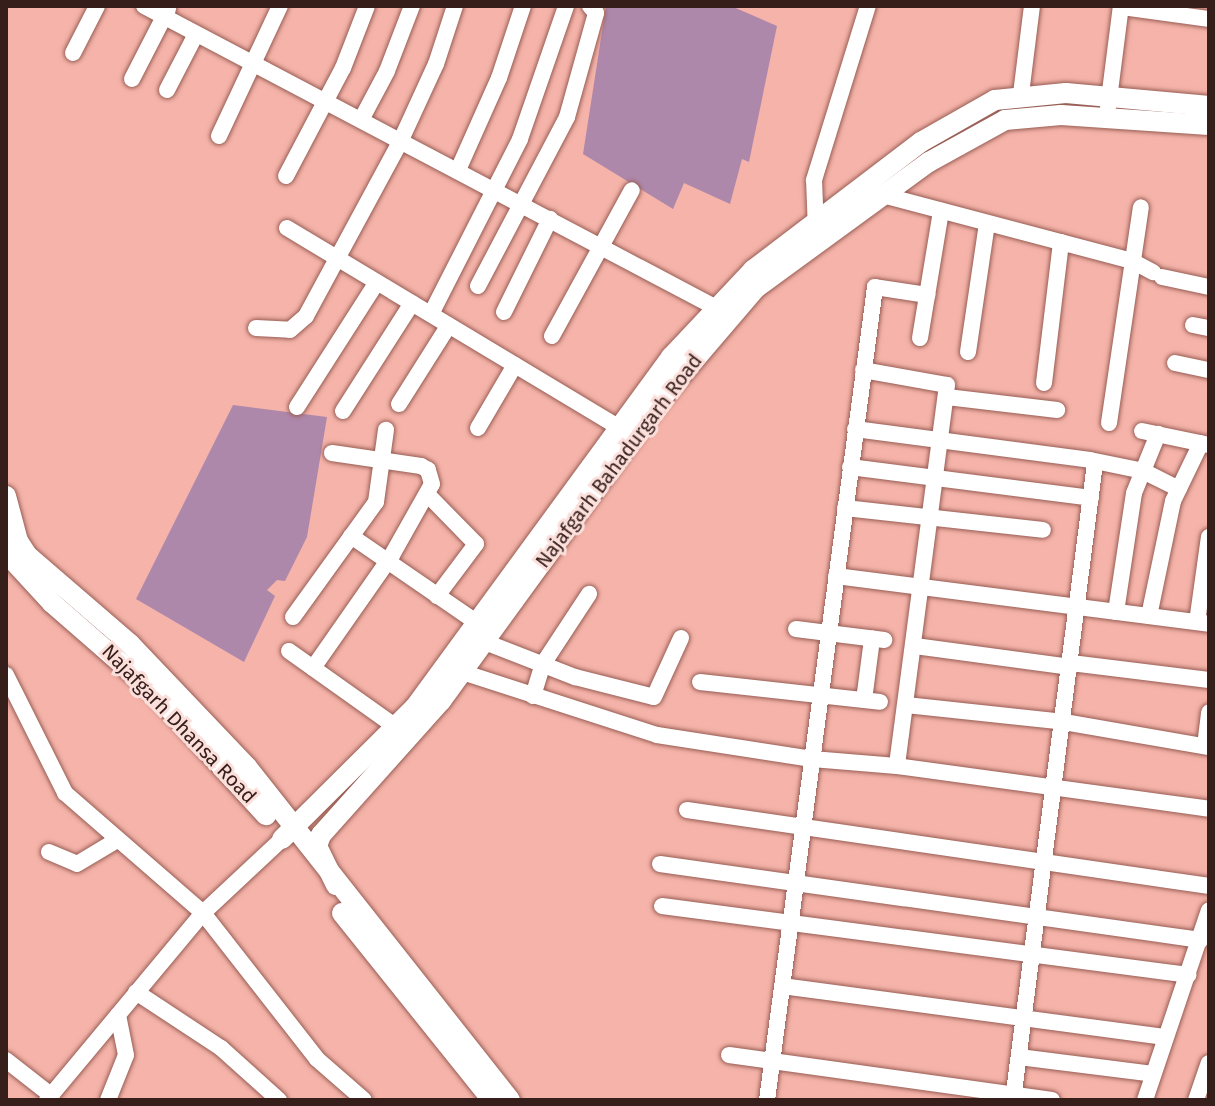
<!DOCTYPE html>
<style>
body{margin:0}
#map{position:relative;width:1215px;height:1106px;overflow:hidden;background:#f5b3a9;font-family:"Fira Sans",sans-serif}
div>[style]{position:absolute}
.green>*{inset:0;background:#ae88ab}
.roads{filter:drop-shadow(0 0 2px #975d54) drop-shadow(0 0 2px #975d54)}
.minor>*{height:16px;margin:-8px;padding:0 8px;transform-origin:8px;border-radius:8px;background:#fff}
.major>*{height:20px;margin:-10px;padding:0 10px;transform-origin:10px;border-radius:10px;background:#fff}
span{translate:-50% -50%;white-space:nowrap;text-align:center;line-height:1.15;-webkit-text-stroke:6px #fbdfdb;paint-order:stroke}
.street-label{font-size:20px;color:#361e1a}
.frame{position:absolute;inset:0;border:8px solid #361e1a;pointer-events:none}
</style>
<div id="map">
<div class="green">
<div style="clip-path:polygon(606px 6px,731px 6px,777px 26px,749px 162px,742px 159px,730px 204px,684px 183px,673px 209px,583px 154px)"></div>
<div style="clip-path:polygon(233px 405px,327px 417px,307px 537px,285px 581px,277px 580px,267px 590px,275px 596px,244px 662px,136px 599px)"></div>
</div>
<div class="roads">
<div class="minor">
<div style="left:144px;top:6px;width:658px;rotate:27.81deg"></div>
<div style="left:1121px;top:7px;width:89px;rotate:7.8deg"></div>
<div style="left:73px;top:53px;width:53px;rotate:-62.9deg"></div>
<div style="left:132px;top:79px;width:79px;rotate:-62.8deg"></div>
<div style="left:167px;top:90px;width:63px;rotate:-62.6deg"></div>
<div style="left:1021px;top:94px;width:89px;rotate:-82.9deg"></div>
<div style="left:1108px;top:107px;width:102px;rotate:-82.7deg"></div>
<div style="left:361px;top:120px;width:55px;rotate:-62deg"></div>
<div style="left:387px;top:71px;width:70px;rotate:-69deg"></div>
<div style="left:219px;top:136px;width:144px;rotate:-64.9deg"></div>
<div style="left:458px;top:170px;width:101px;rotate:-66deg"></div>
<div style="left:499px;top:78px;width:76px;rotate:-71.6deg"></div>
<div style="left:286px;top:176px;width:122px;rotate:-62.2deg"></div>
<div style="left:343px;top:68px;width:66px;rotate:-68.8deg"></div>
<div style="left:875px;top:193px;width:266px;rotate:14.8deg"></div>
<div style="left:1132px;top:261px;width:24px;rotate:28deg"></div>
<div style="left:287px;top:228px;width:398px;rotate:31deg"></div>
<div style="left:816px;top:231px;width:51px;rotate:-92.2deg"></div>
<div style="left:814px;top:180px;width:182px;rotate:-72.8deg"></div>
<div style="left:1162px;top:277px;width:48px;rotate:12deg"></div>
<div style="left:478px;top:286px;width:191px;rotate:-62.2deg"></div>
<div style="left:567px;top:117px;width:108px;rotate:-74.4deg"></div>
<div style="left:596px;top:13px;width:9px;rotate:-131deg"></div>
<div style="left:504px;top:312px;width:104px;rotate:-63.7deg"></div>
<div style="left:431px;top:314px;width:196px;rotate:-63deg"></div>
<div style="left:520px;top:139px;width:141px;rotate:-70.9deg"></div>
<div style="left:1193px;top:325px;width:16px;rotate:11deg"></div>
<div style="left:256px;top:328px;width:34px;rotate:3deg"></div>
<div style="left:290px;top:330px;width:21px;rotate:-41deg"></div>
<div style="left:306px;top:316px;width:200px;rotate:-61.6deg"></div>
<div style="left:401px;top:140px;width:84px;rotate:-65.3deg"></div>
<div style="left:436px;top:64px;width:61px;rotate:-71.9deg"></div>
<div style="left:552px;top:336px;width:166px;rotate:-61.3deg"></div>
<div style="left:920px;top:338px;width:129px;rotate:-80.6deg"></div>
<div style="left:968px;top:352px;width:130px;rotate:-81.6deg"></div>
<div style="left:1175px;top:363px;width:35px;rotate:12deg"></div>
<div style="left:863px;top:370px;width:85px;rotate:10.1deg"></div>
<div style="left:947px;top:385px;width:384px;rotate:97.5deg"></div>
<div style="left:897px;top:766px;width:315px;rotate:7.8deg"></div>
<div style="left:1044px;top:383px;width:142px;rotate:-83.1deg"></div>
<div style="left:947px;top:397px;width:111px;rotate:6.7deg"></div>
<div style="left:399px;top:404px;width:93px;rotate:-57.7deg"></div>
<div style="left:297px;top:407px;width:148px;rotate:-57.4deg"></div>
<div style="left:343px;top:411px;width:128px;rotate:-57.4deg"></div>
<div style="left:1109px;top:423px;width:218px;rotate:-81.6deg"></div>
<div style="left:478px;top:428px;width:73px;rotate:-59.6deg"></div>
<div style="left:855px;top:429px;width:237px;rotate:7.5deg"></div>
<div style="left:1090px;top:460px;width:54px;rotate:11.7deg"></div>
<div style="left:1143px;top:471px;width:40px;rotate:26.6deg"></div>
<div style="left:1142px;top:431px;width:68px;rotate:11.8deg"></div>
<div style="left:850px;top:467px;width:243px;rotate:7.3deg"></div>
<div style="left:429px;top:496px;width:67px;rotate:45.6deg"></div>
<div style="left:476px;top:544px;width:65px;rotate:126.9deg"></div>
<div style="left:845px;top:508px;width:199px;rotate:6.3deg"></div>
<div style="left:351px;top:536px;width:155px;rotate:34.5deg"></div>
<div style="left:836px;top:576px;width:376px;rotate:7.3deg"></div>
<div style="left:1116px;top:612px;width:120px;rotate:-81.4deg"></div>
<div style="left:1134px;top:493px;width:64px;rotate:-67.9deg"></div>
<div style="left:1149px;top:616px;width:117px;rotate:-78.2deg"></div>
<div style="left:1173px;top:501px;width:64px;rotate:-64.2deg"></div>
<div style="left:293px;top:617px;width:142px;rotate:-54.2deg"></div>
<div style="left:376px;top:502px;width:73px;rotate:-82.1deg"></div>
<div style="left:1197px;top:622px;width:86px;rotate:-82deg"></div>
<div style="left:796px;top:629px;width:89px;rotate:7.1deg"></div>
<div style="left:485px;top:642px;width:97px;rotate:21.3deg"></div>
<div style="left:575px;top:677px;width:81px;rotate:14.2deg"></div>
<div style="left:654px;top:697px;width:65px;rotate:-65.4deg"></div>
<div style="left:915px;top:646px;width:157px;rotate:7.7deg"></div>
<div style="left:289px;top:651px;width:131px;rotate:35.4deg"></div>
<div style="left:1071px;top:663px;width:139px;rotate:7deg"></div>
<div style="left:313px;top:668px;width:138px;rotate:-55deg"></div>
<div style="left:392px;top:555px;width:81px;rotate:-60.6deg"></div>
<div style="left:432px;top:484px;width:15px;rotate:-106deg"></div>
<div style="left:428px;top:470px;width:8px;rotate:-150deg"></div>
<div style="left:421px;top:466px;width:90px;rotate:-171.7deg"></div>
<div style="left:462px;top:672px;width:205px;rotate:17.9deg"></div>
<div style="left:657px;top:735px;width:157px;rotate:8.8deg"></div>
<div style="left:812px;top:759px;width:85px;rotate:4.7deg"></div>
<div style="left:6px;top:675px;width:132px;rotate:63.4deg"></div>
<div style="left:65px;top:793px;width:183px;rotate:41deg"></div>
<div style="left:203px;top:913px;width:185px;rotate:52deg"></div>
<div style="left:317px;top:1059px;width:62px;rotate:41.1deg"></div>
<div style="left:700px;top:682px;width:181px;rotate:6.3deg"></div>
<div style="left:533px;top:696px;width:34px;rotate:-73deg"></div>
<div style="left:543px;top:664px;width:84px;rotate:-56.7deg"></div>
<div style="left:864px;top:700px;width:62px;rotate:-82.5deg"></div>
<div style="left:906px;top:705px;width:159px;rotate:6.1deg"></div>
<div style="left:1064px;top:722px;width:147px;rotate:9.8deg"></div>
<div style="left:1205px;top:746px;width:34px;rotate:-83deg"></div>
<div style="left:687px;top:810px;width:528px;rotate:8.28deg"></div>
<div style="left:49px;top:852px;width:30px;rotate:23deg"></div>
<div style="left:77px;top:864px;width:47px;rotate:-31deg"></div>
<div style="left:660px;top:864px;width:546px;rotate:8deg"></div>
<div style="left:662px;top:906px;width:531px;rotate:7.46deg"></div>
<div style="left:782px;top:986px;width:387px;rotate:7.6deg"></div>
<div style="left:136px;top:992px;width:102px;rotate:33.4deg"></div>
<div style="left:221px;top:1048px;width:78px;rotate:41.9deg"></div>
<div style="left:729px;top:1055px;width:326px;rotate:7.9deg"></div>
<div style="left:1027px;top:1058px;width:127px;rotate:7.2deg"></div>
<div style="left:6px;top:1060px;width:58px;rotate:38deg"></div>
<div style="left:47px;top:1100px;width:244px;rotate:-50.2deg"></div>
<div style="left:203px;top:913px;width:108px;rotate:-43.1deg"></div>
<div style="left:108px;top:1100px;width:48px;rotate:-68.2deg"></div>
<div style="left:126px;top:1055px;width:41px;rotate:-101.3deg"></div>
<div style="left:767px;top:1100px;width:820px;rotate:-82.43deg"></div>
<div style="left:875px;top:287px;width:53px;rotate:8.7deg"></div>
<div style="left:1013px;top:1100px;width:642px;rotate:-82.66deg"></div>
<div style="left:1145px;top:1100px;width:200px;rotate:-71.4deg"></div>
<div style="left:1196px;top:1100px;width:39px;rotate:-71deg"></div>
</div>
<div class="major">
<div style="left:6px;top:496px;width:47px;rotate:75.1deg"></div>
<div style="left:18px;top:541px;width:17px;rotate:57deg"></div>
<div style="left:27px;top:555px;width:136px;rotate:40.8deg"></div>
<div style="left:130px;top:644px;width:170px;rotate:46.4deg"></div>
<div style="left:247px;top:767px;width:424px;rotate:51.7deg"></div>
<div style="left:6px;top:553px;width:68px;rotate:47.4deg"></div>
<div style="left:52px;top:603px;width:134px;rotate:41.1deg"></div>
<div style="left:153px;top:691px;width:168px;rotate:47.7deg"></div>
<div style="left:282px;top:839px;width:187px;rotate:-44.8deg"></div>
<div style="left:415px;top:707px;width:434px;rotate:-53.8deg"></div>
<div style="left:671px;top:357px;width:120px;rotate:-46.7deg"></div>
<div style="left:753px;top:270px;width:211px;rotate:-37.3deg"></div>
<div style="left:921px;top:142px;width:85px;rotate:-29.6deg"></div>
<div style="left:995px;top:100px;width:71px;rotate:-5.6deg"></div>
<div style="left:1066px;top:93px;width:144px;rotate:5.2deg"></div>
<div style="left:336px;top:885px;width:43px;rotate:-116deg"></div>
<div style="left:317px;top:846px;width:12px;rotate:-70deg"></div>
<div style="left:321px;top:835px;width:180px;rotate:-48.2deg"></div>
<div style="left:441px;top:701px;width:366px;rotate:-54deg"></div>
<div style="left:656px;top:405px;width:154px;rotate:-49.5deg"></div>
<div style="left:756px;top:288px;width:214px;rotate:-36.1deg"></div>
<div style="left:929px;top:162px;width:87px;rotate:-28.9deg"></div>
<div style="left:1005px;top:120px;width:56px;rotate:-5.1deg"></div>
<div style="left:1061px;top:115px;width:148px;rotate:3.9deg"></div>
<div style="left:342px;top:913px;width:240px;rotate:51.3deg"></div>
</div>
</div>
<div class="street-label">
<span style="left:619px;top:461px;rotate:-53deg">Najafgarh Bahadurgarh Road</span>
<span style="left:179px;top:724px;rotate:46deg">Najafgarh Dhansa Road</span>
</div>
<div class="frame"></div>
</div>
